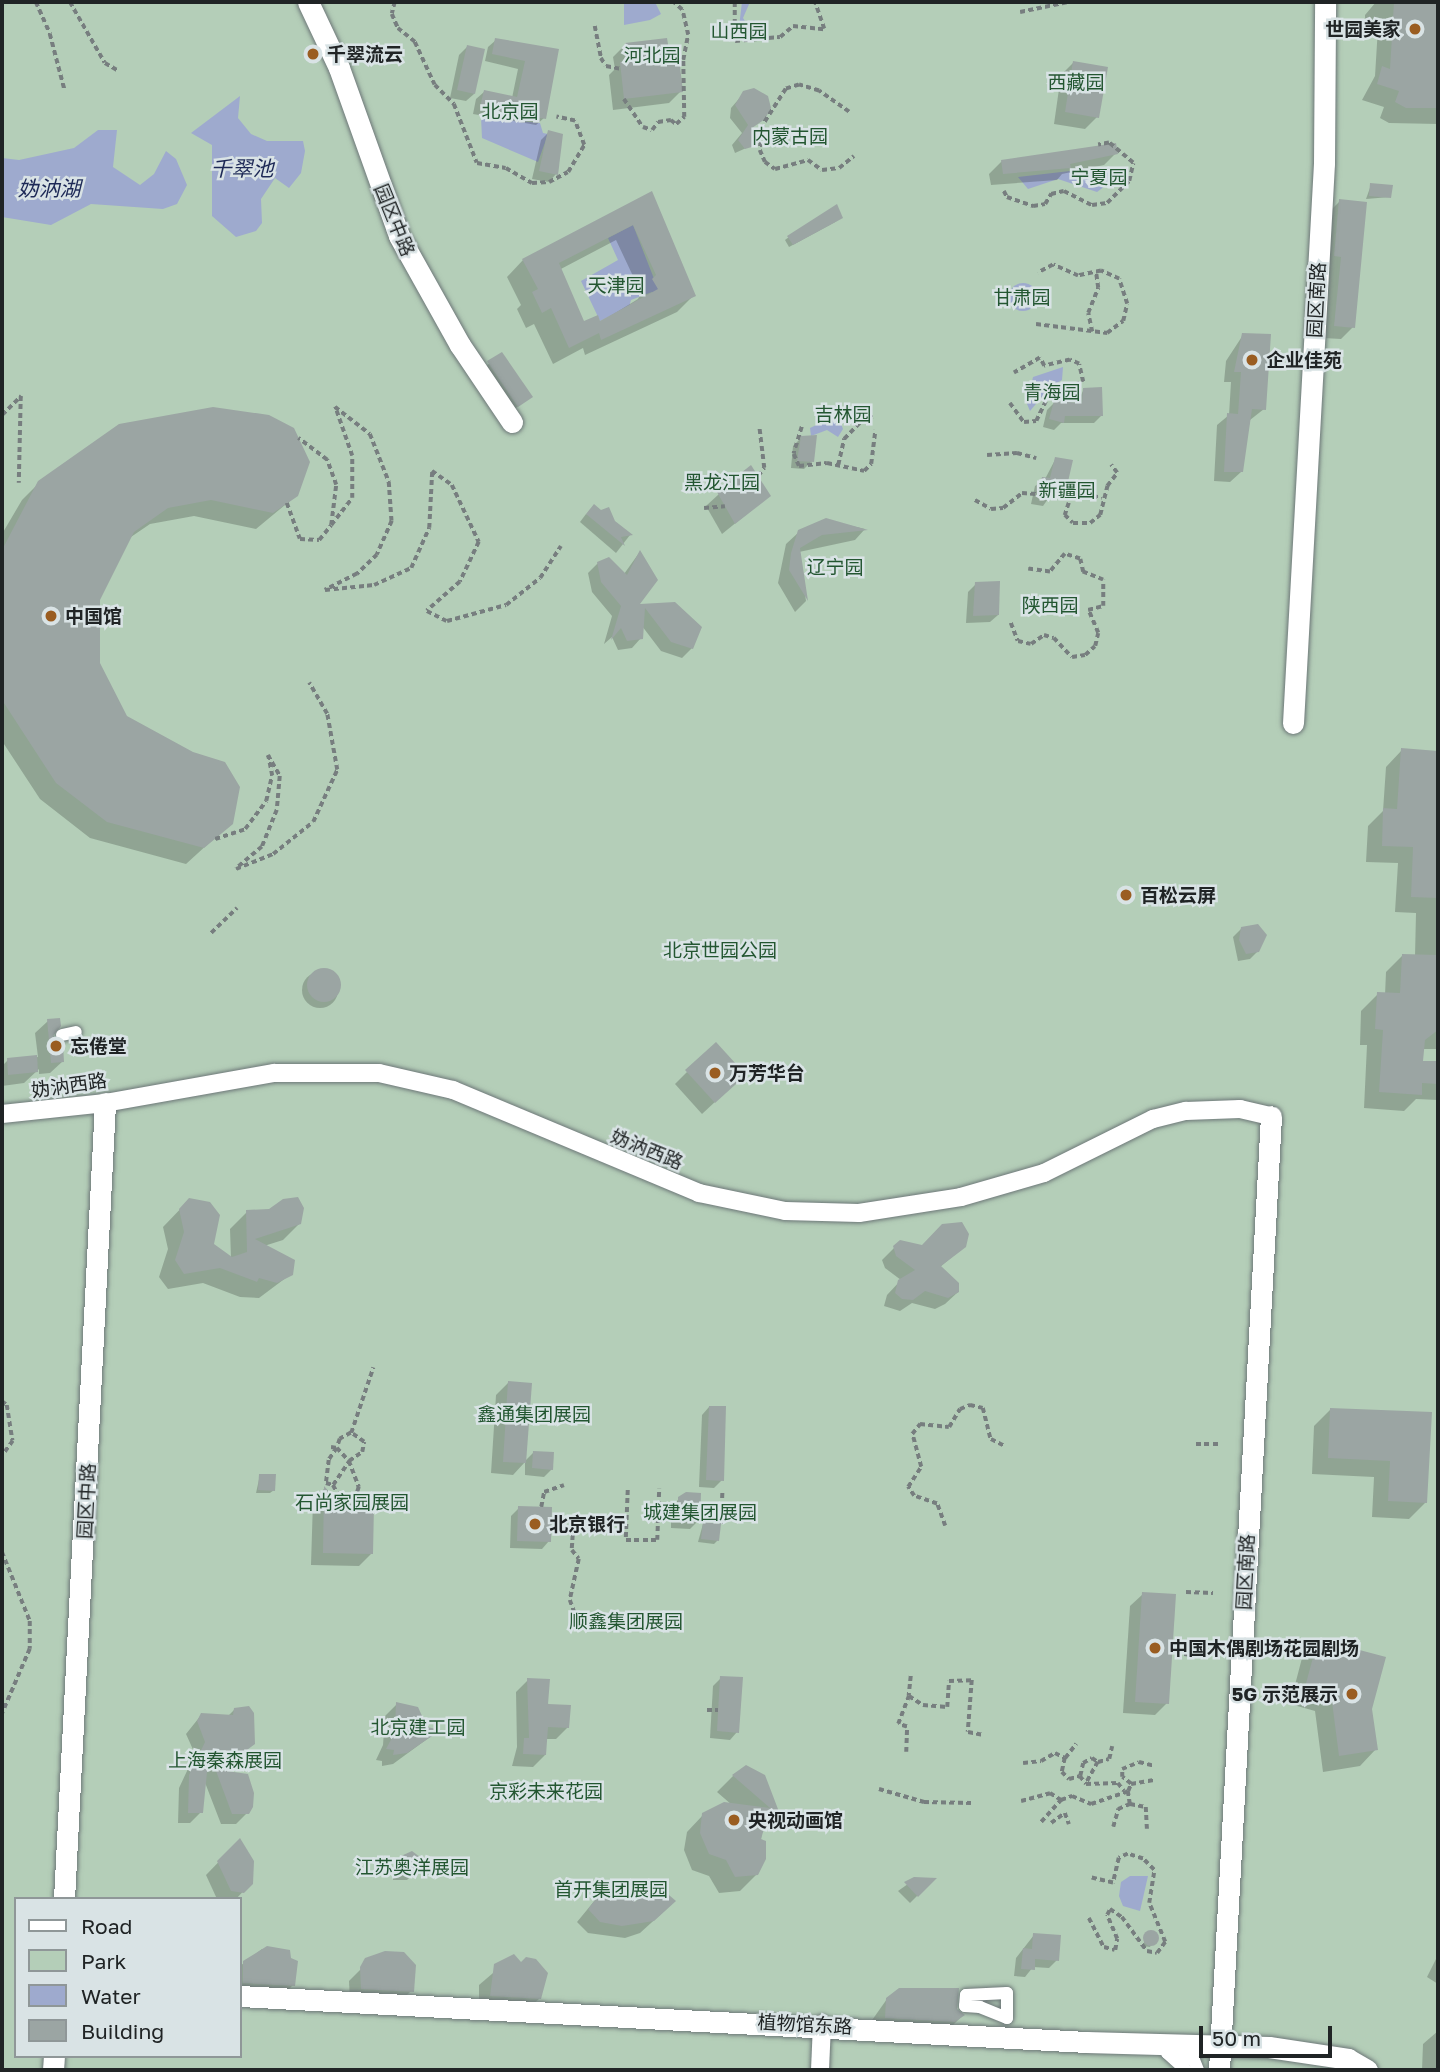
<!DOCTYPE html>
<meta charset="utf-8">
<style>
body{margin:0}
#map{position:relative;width:1440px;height:2072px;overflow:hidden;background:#d9e3e5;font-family:"Golos Text","Noto Sans SC",sans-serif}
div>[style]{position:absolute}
.green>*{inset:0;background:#b4ceb8}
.water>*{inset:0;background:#9eaace}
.round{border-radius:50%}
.shadow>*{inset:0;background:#0003}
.building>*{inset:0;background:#9ba5a3}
.path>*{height:3.5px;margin-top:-1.75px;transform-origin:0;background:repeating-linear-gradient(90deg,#777e7f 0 5px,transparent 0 8.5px)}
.roads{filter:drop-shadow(0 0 2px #6d7778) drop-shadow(0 0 2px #6d7778)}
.pedestrian>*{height:12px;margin:-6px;padding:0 6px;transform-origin:6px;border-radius:6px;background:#fff}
.minor>*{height:18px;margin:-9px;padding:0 9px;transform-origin:9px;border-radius:9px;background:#fff}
.tertiary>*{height:21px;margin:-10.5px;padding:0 10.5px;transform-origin:10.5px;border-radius:10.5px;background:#fff}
.dots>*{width:19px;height:19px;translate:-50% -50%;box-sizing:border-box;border:4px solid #d9e3e5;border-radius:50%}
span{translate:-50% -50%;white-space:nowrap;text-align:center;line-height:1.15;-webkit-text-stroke:5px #d9e3e5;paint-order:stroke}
.poi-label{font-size:19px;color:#202425;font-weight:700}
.right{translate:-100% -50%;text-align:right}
.left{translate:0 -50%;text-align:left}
.park-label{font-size:19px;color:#235631}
.street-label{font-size:19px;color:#202425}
.water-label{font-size:21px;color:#1d2956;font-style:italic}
.frame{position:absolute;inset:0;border:4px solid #202425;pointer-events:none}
.legend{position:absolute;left:14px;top:1897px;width:228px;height:161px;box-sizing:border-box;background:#d9e3e5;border:2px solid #8f9798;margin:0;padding:9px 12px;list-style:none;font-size:21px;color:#202425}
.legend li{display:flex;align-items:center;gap:14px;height:35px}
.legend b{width:35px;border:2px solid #8f9798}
.scale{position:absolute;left:1199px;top:2026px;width:133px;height:32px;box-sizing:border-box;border:4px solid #202425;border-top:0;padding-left:9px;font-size:21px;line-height:24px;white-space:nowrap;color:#202425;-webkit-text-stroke:5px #d9e3e5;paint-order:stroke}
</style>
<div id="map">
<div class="green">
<div style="clip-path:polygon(evenodd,2px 2px,1438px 2px,1438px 2070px,2px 2070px,2px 2px,16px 1899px,240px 1899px,240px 2056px,16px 2056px,16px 1899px)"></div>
</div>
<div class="water">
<div style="clip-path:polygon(624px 2px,655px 2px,661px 14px,650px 20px,624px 25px)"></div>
<div style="clip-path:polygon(742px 2px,750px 2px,743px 18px,747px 24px,754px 20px,758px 23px,754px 32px,739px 27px)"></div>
<div style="clip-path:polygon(240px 96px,238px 118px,251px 134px,267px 141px,303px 141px,305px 151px,301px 173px,289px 188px,275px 178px,261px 199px,262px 223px,256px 231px,236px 237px,212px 216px,212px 145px,191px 133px)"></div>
<div style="clip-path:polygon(481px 117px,540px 123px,543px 133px,548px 134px,538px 162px,482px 138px)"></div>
<div style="clip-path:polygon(98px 130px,117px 130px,113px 167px,140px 185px,154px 174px,166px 151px,176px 159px,187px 185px,177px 204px,163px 209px,91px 204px,51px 225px,2px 217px,2px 158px,19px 160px,74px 148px)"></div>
<div style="clip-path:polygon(1096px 168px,1109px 169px,1109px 183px,1097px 192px,1058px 179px,1028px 189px,1018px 177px)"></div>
<div style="clip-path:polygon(633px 225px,660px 294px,655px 296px,652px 292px,631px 300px,629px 307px,600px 321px,581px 281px,618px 260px,608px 238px)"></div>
<div class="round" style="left:1009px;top:283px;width:28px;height:28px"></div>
<div style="clip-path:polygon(1063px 367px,1062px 380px,1051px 386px,1030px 411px,1027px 404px,1033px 377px)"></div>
<div style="clip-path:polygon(829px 419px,840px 421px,843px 429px,838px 437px,827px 430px,811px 436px,810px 428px)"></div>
<div style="clip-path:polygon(1130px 1876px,1148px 1876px,1140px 1911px,1123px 1906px,1119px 1896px,1121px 1882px)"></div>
</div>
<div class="shadow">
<div style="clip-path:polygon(1376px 2px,1438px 2px,1438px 124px,1389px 123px,1380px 118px,1384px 107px,1362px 100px,1375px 76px,1378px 27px,1365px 27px,1365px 15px)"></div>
<div style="clip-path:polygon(496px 40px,557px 50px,544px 118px,536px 125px,473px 114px,476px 99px,484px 92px,512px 98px,518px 69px,485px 61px,488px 47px)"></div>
<div style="clip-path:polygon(626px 44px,681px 91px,669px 103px,613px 110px,609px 75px,615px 69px,613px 57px)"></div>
<div style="clip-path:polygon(467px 47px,474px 94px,466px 101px,450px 98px,459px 55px)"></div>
<div style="clip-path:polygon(1073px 63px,1097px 117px,1085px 129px,1054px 124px,1061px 75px)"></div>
<div style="clip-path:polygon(744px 93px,753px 145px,735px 153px,732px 145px,742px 133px,730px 118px,731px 108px)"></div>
<div style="clip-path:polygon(549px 132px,556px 174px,549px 182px,532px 179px,541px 140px)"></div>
<div style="clip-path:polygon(1116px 153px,1104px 165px,1062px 174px,1057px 180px,991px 185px,989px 174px,1002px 161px)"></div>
<div style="clip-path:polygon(1371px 185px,1390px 197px,1366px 199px)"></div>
<div style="clip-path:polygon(evenodd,651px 193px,694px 295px,677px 312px,585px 355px,583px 348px,553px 364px,534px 324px,526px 328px,517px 309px,521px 305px,507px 277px,523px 260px,651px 193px,616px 240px,641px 293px,638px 299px,599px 323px,583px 323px,559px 270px,616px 240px)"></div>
<div style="clip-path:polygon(1340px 201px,1353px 327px,1341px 339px,1323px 338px,1330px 269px,1323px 268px,1328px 213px)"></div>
<div style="clip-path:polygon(837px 221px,789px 247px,785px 240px,789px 237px)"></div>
<div style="clip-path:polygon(1243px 335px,1264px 409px,1250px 420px,1241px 472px,1230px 482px,1214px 481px,1217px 425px,1229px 415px,1231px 382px,1224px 382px,1226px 361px)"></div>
<div style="clip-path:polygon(501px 354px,531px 397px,509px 413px,480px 371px)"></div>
<div style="clip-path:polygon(1084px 389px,1102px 415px,1094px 423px,1061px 423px,1054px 430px,1043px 427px,1047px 410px,1055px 402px,1076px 405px)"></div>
<div style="clip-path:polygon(801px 438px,812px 461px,804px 469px,791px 468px,793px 446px)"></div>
<div style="clip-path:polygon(1056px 458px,1065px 486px,1053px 492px,1043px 506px,1031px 504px,1035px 486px,1045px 479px)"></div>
<div style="clip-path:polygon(39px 483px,297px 495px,256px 529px,194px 516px,150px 524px,128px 539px,98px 600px,99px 663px,125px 718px,231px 823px,186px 864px,90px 838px,40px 799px,2px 741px,2px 534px,22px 500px)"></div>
<div style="clip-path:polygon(719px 494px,769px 496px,722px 534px,706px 506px)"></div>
<div style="clip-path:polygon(586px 514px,613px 522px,630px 535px,616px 553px,580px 522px)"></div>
<div style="clip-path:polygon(826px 520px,865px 529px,855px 540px,799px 552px,806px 601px,795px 612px,778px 583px,786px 544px,799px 532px)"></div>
<div style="clip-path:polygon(639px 553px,636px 606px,675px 604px,692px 648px,682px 658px,661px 651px,642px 626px,641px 638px,632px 648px,618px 650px,612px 637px,604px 644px,612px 616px,592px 592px,588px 573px,598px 563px,624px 574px)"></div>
<div style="clip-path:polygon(976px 584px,998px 615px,990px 622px,966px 623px,968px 592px)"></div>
<div style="clip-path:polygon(1402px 750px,1438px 752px,1438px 1049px,1423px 1049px,1421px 1062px,1438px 1063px,1438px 1100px,1416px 1099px,1404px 1111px,1364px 1108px,1367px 1045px,1360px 1045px,1361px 1011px,1378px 994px,1385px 995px,1386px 972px,1403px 955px,1415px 956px,1416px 913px,1395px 912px,1398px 863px,1366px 862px,1368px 826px,1383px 811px,1386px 767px)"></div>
<div style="clip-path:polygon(1241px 929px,1258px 951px,1250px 959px,1238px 961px,1233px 937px)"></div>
<div class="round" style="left:302px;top:972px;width:36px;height:36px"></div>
<div style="clip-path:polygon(48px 1021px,63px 1061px,50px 1073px,39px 1074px,39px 1069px,24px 1083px,2px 1086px,2px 1066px,8px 1060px,38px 1057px,35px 1033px)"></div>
<div style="clip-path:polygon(687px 1072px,731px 1087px,702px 1114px,675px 1084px)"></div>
<div style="clip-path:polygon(189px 1200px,212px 1245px,231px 1259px,230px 1229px,247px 1212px,270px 1211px,300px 1223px,283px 1240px,264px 1246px,291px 1274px,259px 1298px,240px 1297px,203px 1283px,168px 1289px,159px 1277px,168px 1249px,163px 1227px)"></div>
<div style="clip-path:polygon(965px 1246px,940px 1267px,958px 1292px,945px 1304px,935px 1309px,912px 1303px,900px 1311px,884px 1306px,887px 1295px,901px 1280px,885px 1268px,882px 1260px,894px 1248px)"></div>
<div style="clip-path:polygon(508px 1383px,525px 1461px,533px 1453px,552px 1469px,544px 1477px,525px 1475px,525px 1462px,513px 1475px,491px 1473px,496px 1395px)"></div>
<div style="clip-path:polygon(709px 1407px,722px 1480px,714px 1488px,699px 1487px,702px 1415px)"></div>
<div style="clip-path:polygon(1331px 1409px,1430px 1414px,1426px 1502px,1409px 1519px,1372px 1517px,1374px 1477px,1312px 1474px,1314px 1426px)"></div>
<div style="clip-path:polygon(260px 1475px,274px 1490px,270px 1493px,256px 1493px)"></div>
<div style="clip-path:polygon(324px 1489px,371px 1554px,359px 1566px,311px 1565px,313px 1500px)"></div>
<div style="clip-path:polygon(679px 1499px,698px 1521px,690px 1529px,671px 1528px,671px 1507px)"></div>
<div style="clip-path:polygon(519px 1508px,549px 1541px,542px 1549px,510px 1548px,511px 1516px)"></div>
<div style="clip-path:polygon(703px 1524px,718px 1540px,714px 1544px,698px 1542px)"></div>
<div style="clip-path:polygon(1143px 1594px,1167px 1703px,1155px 1715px,1123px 1713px,1130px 1606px)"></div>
<div style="clip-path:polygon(1319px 1641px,1370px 1709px,1376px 1749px,1360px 1766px,1323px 1772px,1315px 1711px,1290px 1704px,1302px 1658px)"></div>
<div style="clip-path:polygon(721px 1678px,737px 1732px,730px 1740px,710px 1738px,713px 1686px)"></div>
<div style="clip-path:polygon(528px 1680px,568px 1727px,556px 1739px,546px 1739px,545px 1755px,533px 1767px,512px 1766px,517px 1747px,516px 1692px)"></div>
<div style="clip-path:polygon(397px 1704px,426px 1729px,438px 1731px,393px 1764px,382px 1766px,382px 1761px,376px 1760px,383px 1745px,385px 1716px)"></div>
<div style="clip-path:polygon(234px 1710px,253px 1743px,219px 1772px,247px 1813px,236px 1824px,221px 1824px,204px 1780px,201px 1812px,190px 1823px,178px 1823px,179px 1788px,195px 1754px,186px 1734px,202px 1714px,228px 1716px)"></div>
<div style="clip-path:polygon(733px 1776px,764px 1777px,779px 1817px,762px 1831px,757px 1874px,740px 1891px,719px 1893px,709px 1876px,692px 1870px,684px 1850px,687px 1832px,703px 1815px,732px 1805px,717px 1792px)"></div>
<div style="clip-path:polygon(239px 1841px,251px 1883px,236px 1899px,217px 1899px,206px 1875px)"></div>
<div style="clip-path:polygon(402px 1857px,415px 1872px,407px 1880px,393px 1880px,394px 1866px)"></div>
<div style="clip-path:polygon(915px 1879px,933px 1880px,910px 1903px,898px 1891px)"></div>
<div style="clip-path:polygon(656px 1887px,662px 1913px,640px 1933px,625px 1938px,588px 1933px,577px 1922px,605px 1888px,611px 1897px,621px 1898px,628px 1891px,634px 1903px)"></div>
<div style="clip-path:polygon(1147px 1933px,1156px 1935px,1150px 1947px,1143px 1946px)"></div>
<div style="clip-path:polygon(1034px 1935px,1057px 1960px,1049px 1968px,1033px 1967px,1025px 1977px,1014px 1976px,1016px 1958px)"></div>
<div style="clip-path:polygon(262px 1949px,288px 1951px,293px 1985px,281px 1997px,240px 1995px,240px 1966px)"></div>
<div style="clip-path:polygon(375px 1955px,414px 1966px,414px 1988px,402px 2000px,350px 2001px,349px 1981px)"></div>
<div style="clip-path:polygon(1438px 1955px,1438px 1984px,1427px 1977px)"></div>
<div style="clip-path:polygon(513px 1956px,540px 1998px,527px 2010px,479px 2008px,479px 1985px)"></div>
<div style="clip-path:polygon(887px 1999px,955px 2010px,963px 2015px,951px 2027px,870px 2023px)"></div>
<div style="clip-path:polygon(1438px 2031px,1438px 2070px,1422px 2070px,1423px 2044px)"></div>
</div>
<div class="building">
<div style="clip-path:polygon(1394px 2px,1438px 2px,1438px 108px,1406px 108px,1395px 102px,1399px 91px,1377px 84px,1382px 66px,1390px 69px)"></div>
<div style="clip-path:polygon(495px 38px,559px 49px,546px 119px,480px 107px,484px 90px,517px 97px,525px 61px,492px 54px)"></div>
<div style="clip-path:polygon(667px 38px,669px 50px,678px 49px,683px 92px,624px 99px,620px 62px,627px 61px,625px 43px)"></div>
<div style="clip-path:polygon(467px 45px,485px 49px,475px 94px,457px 90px)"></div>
<div style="clip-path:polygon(1073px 61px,1108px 67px,1099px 118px,1065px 112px)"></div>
<div style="clip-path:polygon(754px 88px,768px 96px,771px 108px,765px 119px,752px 128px,755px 146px,745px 149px,738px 140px,748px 125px,735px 105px,743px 91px)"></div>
<div style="clip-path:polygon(548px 130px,563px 134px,558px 175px,539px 171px)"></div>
<div style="clip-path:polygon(1116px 143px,1118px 154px,1070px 164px,1071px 168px,1003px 174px,1001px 160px)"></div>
<div style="clip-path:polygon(1370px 183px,1393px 185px,1391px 198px,1369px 196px)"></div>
<div style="clip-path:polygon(evenodd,652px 191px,696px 296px,601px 340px,599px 333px,569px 348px,551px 308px,542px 313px,532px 292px,538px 289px,522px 259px,652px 191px,633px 225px,656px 275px,652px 279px,658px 289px,600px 321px,598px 315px,584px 321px,559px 263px,633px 225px)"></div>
<div style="clip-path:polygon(1339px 199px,1367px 202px,1355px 328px,1334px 326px,1341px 257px,1334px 256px)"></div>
<div style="clip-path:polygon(837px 204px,843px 218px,793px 245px,787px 236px)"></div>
<div style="clip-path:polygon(1242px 333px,1271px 334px,1266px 410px,1252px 409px,1243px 472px,1224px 472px,1227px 413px,1238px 414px,1241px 372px,1234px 372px)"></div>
<div style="clip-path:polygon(502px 352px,533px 397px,518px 407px,487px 361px)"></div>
<div style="clip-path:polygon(1102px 387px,1103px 416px,1065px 416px,1064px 423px,1049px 419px,1054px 401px,1082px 403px,1083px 388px)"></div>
<div style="clip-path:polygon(213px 407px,269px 415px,294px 428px,310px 462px,298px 496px,273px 513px,211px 500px,168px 508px,134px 532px,100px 600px,100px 663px,127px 716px,193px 752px,225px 762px,240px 787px,233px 824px,204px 848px,107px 822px,56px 783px,2px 700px,2px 550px,38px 481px,119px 424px)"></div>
<div style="clip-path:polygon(817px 435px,814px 462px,797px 461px,801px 436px)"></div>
<div style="clip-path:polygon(1055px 457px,1073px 460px,1067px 486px,1056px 484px,1053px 499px,1038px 496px,1042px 477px,1050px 478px)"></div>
<div style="clip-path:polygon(751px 465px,771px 496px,735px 524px,717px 492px)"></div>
<div style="clip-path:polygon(594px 504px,601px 510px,609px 507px,615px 521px,633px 535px,621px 537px,625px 546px,586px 514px)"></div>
<div style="clip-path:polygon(826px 518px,868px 530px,822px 535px,800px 548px,808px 601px,789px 570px,791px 553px,798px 530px)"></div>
<div style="clip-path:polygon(640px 550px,658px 580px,640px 604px,675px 602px,702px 627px,693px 649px,671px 642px,645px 608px,643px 639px,627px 641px,621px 628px,611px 640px,621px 606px,601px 582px,597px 562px,609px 557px,627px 575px)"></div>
<div style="clip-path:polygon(1000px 581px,999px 615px,973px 616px,975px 582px)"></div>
<div style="clip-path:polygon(1401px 748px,1438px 751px,1438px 898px,1411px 897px,1413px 847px,1382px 846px,1383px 808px,1397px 809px)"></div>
<div style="clip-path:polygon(1258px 924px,1267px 935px,1259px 952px,1246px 954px,1239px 940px,1241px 927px)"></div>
<div style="clip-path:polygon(1402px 954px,1438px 955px,1438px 1030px,1425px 1040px,1423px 1061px,1438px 1061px,1438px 1084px,1422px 1083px,1422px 1095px,1379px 1092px,1383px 1030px,1375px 1029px,1377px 992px,1400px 993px)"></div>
<div class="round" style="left:307px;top:968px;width:34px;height:34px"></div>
<div style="clip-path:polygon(60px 1018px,61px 1026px,53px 1036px,63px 1044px,64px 1062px,51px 1063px,47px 1019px)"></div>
<div style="clip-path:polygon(716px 1042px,746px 1075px,715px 1103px,685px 1070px)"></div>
<div style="clip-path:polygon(37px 1055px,38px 1072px,8px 1075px,7px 1058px)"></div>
<div style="clip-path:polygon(298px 1197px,304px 1208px,301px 1224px,255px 1239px,295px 1260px,293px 1275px,277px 1283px,259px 1278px,257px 1282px,220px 1268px,184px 1274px,175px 1260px,184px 1232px,179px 1209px,189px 1198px,210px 1202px,220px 1215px,214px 1244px,232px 1257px,247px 1252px,246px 1210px,269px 1209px,283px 1199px)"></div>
<div style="clip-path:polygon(962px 1222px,969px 1234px,966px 1247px,941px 1266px,959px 1283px,959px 1292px,948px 1298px,925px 1291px,913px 1300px,902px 1299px,895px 1293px,898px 1280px,915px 1270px,896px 1256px,893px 1246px,900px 1240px,922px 1245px,942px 1224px)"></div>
<div style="clip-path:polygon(508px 1381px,532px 1383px,526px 1463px,503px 1462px)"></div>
<div style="clip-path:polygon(709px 1406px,726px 1406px,724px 1481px,706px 1480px)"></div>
<div style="clip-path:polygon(1330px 1408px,1432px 1412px,1427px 1503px,1388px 1501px,1390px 1461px,1328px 1458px)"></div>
<div style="clip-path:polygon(533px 1451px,554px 1452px,553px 1470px,532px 1468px)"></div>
<div style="clip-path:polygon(259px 1474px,276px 1474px,275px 1491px,258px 1490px)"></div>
<div style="clip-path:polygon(324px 1486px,340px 1504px,374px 1505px,373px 1554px,323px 1553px)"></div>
<div style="clip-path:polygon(686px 1492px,701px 1493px,700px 1522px,678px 1521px,678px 1497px)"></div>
<div style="clip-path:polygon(518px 1506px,552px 1507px,551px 1542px,517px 1541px)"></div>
<div style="clip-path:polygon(703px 1522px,721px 1524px,719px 1541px,701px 1539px)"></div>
<div style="clip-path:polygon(1142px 1592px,1176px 1594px,1169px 1704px,1135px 1702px)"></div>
<div style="clip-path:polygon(1318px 1639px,1386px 1657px,1372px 1709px,1378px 1750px,1339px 1756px,1331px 1694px,1305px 1687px)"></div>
<div style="clip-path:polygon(720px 1676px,743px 1677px,739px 1733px,717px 1731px)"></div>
<div style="clip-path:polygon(527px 1678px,550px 1679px,548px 1704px,571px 1705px,569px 1728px,548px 1727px,546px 1755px,523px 1754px,524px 1738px,529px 1738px)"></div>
<div style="clip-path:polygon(396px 1702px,418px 1707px,427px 1727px,441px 1730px,407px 1753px,393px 1755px,394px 1750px,386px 1749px,395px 1732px)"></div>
<div style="clip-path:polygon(249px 1706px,254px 1713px,255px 1744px,220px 1770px,248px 1774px,254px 1793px,253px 1807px,249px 1814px,232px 1814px,209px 1752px,203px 1813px,188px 1813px,189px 1775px,205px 1742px,197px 1721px,201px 1713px,233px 1715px,234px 1708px)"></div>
<div style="clip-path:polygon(746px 1765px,765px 1775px,781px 1817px,770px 1808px,761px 1839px,766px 1841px,766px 1859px,758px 1875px,735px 1877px,726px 1860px,709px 1854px,700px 1833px,702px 1813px,724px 1802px,770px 1808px,732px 1775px)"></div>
<div style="clip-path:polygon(240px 1838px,254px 1861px,253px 1884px,244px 1893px,231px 1891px,217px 1861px)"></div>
<div style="clip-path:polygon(412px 1851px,420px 1857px,416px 1873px,400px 1873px,401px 1856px)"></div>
<div style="clip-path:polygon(914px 1877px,937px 1878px,918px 1897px,904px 1882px)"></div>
<div style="clip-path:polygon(656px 1884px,676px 1901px,654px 1921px,622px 1926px,600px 1922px,588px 1909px,606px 1886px,612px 1895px,615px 1890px,624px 1899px,628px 1887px,635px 1902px,643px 1891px,648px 1898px)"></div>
<div class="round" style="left:1143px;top:1930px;width:16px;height:16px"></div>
<div style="clip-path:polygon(1033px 1933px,1061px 1935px,1059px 1961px,1035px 1959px,1035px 1970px,1021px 1969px,1023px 1948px,1032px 1949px)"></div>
<div style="clip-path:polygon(267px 1946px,290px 1950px,291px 1958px,298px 1961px,295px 1986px,243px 1983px,243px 1961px)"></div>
<div style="clip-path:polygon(385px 1951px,404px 1952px,416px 1965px,414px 1992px,361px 1989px,360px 1967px,365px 1958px)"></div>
<div style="clip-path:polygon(514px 1954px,521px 1962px,526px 1957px,536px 1959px,548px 1973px,541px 1999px,490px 1996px,494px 1964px)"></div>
<div style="clip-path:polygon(899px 1988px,959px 1988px,957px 2009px,965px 2015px,955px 2022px,885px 2018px,886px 1998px)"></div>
</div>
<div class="path">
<div style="left:36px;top:2px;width:35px;rotate:66deg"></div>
<div style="left:50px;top:34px;width:59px;rotate:75.3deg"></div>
<div style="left:70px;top:2px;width:70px;rotate:60.2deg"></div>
<div style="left:105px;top:63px;width:14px;rotate:30deg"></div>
<div style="left:395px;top:2px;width:12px;rotate:104deg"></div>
<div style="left:392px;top:14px;width:15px;rotate:67deg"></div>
<div style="left:398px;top:28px;width:22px;rotate:39deg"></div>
<div style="left:415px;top:42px;width:47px;rotate:65.1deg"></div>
<div style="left:435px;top:85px;width:27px;rotate:45deg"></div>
<div style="left:454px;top:104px;width:63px;rotate:68.7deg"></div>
<div style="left:477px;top:163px;width:29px;rotate:10deg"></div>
<div style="left:506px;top:168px;width:30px;rotate:30deg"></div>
<div style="left:532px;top:183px;width:17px;rotate:-3deg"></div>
<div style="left:549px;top:182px;width:21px;rotate:-28deg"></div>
<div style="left:568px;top:172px;width:31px;rotate:-59deg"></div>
<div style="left:584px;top:145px;width:26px;rotate:-111deg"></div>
<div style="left:575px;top:121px;width:19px;rotate:-168deg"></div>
<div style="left:735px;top:2px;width:39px;rotate:90deg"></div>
<div style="left:735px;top:41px;width:45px;rotate:-5.1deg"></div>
<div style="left:780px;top:37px;width:17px;rotate:-40deg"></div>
<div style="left:793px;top:26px;width:31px;rotate:6deg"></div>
<div style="left:824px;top:29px;width:28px;rotate:-109deg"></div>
<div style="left:1075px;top:2px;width:26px"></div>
<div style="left:1142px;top:2px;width:9px"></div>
<div style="left:1020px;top:12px;width:49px;rotate:-11.8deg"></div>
<div style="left:595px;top:26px;width:33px;rotate:79deg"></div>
<div style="left:601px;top:58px;width:9px;rotate:58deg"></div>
<div style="left:606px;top:66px;width:15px;rotate:11deg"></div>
<div style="left:624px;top:99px;width:34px;rotate:56deg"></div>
<div style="left:643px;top:127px;width:9px;rotate:18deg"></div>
<div style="left:652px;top:130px;width:10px;rotate:-53deg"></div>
<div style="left:658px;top:122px;width:13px;rotate:-9deg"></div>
<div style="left:671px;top:120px;width:6px;rotate:39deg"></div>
<div style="left:676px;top:124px;width:11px;rotate:-41deg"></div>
<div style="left:684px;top:117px;width:57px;rotate:-91deg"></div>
<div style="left:683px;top:60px;width:25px;rotate:-79deg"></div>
<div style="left:688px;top:35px;width:26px;rotate:-103deg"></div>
<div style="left:682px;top:10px;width:12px;rotate:-138deg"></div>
<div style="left:849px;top:112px;width:37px;rotate:-145deg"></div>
<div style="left:819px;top:91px;width:21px;rotate:-163deg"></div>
<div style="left:799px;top:85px;width:14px;rotate:163deg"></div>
<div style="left:786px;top:89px;width:43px;rotate:122.6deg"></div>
<div style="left:763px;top:125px;width:25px;rotate:97deg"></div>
<div style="left:760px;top:150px;width:13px;rotate:67deg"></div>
<div style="left:765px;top:162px;width:12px;rotate:35deg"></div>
<div style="left:775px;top:169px;width:34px;rotate:-15deg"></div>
<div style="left:808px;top:160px;width:17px;rotate:36deg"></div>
<div style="left:822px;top:170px;width:17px;rotate:-7deg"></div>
<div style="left:839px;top:168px;width:19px;rotate:-39deg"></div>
<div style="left:1004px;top:191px;width:7px;rotate:63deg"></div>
<div style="left:1007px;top:197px;width:28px;rotate:19deg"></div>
<div style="left:1033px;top:206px;width:12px;rotate:-9deg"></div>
<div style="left:1045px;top:204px;width:12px;rotate:-59deg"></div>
<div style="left:1051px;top:194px;width:13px;rotate:-13deg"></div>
<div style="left:1064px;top:191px;width:31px;rotate:27deg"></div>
<div style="left:1092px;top:205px;width:15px;rotate:-8deg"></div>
<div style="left:1107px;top:203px;width:31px;rotate:-45deg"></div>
<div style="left:1129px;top:181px;width:18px;rotate:-77deg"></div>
<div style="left:1133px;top:163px;width:31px;rotate:-140deg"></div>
<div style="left:1109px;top:143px;width:11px;rotate:170deg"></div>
<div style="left:1036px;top:324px;width:72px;rotate:7.2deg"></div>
<div style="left:1107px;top:333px;width:20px;rotate:-37deg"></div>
<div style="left:1123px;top:321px;width:17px;rotate:-77deg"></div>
<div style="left:1127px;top:304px;width:26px;rotate:-108deg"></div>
<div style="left:1119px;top:279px;width:20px;rotate:-156deg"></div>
<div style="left:1101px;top:271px;width:24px;rotate:168deg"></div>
<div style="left:1078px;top:276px;width:27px;rotate:-156deg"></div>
<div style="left:1053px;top:265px;width:17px;rotate:152deg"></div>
<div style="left:1092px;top:332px;width:19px;rotate:-102deg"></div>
<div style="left:1088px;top:313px;width:27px;rotate:-68deg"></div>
<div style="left:1098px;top:288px;width:15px;rotate:-98deg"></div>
<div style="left:1010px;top:403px;width:24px;rotate:54deg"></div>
<div style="left:1024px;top:422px;width:12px;rotate:-5deg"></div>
<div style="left:1036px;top:421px;width:32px;rotate:-64deg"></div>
<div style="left:1050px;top:392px;width:34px;rotate:-17deg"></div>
<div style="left:1083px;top:382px;width:18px;rotate:-103deg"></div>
<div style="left:1079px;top:364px;width:10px;rotate:-156deg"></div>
<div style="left:1070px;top:360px;width:27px;rotate:167deg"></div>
<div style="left:1044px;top:366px;width:9px;rotate:-117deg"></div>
<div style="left:1040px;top:358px;width:30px;rotate:150deg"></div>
<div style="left:2px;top:415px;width:27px;rotate:-45deg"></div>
<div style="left:21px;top:396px;width:87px;rotate:91.3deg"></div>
<div style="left:802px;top:427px;width:28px;rotate:107deg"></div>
<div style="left:794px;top:454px;width:13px;rotate:67deg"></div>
<div style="left:799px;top:466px;width:28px;rotate:-6deg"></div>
<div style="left:827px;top:463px;width:38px;rotate:12deg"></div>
<div style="left:864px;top:471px;width:10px;rotate:-45deg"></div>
<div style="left:871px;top:464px;width:34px;rotate:-83deg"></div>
<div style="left:987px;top:455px;width:30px;rotate:-4deg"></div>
<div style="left:1017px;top:453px;width:20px;rotate:15deg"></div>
<div style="left:838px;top:465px;width:27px;rotate:-77deg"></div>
<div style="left:844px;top:439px;width:29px;rotate:-46deg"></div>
<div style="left:864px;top:418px;width:9px;rotate:-6deg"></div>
<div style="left:758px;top:476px;width:10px;rotate:-53deg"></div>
<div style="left:764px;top:468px;width:42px;rotate:-96.8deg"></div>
<div style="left:1090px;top:485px;width:11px;rotate:75deg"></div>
<div style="left:1093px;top:496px;width:9px;rotate:13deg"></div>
<div style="left:975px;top:500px;width:18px;rotate:29deg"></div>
<div style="left:991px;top:509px;width:12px;rotate:-5deg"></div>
<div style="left:1003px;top:508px;width:24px;rotate:-38deg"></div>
<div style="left:1022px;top:493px;width:14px;rotate:4deg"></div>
<div style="left:287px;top:503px;width:38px;rotate:70deg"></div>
<div style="left:300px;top:539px;width:19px;rotate:3deg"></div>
<div style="left:319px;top:540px;width:19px;rotate:-51deg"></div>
<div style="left:331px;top:525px;width:40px;rotate:-82.9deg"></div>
<div style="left:336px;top:485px;width:27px;rotate:-110deg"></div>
<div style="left:327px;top:460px;width:36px;rotate:-143deg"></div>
<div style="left:1069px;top:503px;width:13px;rotate:108deg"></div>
<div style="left:1065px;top:515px;width:11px;rotate:45deg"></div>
<div style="left:1073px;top:523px;width:17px"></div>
<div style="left:1090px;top:523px;width:13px;rotate:-39deg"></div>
<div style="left:1100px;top:515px;width:30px;rotate:-76deg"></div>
<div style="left:1107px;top:486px;width:16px;rotate:-52deg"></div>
<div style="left:1117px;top:473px;width:10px;rotate:-127deg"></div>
<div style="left:704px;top:508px;width:21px;rotate:-5deg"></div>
<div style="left:331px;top:525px;width:34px;rotate:-52deg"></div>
<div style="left:352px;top:498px;width:42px;rotate:-90deg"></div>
<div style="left:352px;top:456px;width:52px;rotate:-109.1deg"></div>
<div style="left:335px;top:407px;width:44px;rotate:37.6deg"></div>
<div style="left:370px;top:434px;width:52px;rotate:68.4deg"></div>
<div style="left:389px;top:482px;width:39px;rotate:86deg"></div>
<div style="left:392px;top:521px;width:37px;rotate:114deg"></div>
<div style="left:377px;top:555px;width:28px;rotate:136deg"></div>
<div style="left:357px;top:574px;width:36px;rotate:153deg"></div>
<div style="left:325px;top:590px;width:49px;rotate:-5.8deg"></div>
<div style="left:374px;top:585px;width:41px;rotate:-24.7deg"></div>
<div style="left:411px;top:568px;width:44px;rotate:-65.8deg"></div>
<div style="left:429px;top:528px;width:57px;rotate:-87deg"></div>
<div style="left:432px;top:471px;width:24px;rotate:35deg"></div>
<div style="left:452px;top:485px;width:63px;rotate:64.7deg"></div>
<div style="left:479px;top:542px;width:44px;rotate:115.4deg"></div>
<div style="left:460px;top:582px;width:44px;rotate:138.7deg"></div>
<div style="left:427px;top:611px;width:22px;rotate:27deg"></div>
<div style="left:447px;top:621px;width:61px;rotate:-15.2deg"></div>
<div style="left:506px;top:605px;width:43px;rotate:-38.5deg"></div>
<div style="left:540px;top:578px;width:38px;rotate:-57deg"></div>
<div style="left:1011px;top:623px;width:19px;rotate:69deg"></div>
<div style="left:1018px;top:641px;width:13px;rotate:13deg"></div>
<div style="left:1031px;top:644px;width:16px;rotate:-35deg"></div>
<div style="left:1044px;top:635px;width:10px;rotate:17deg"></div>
<div style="left:1054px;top:638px;width:26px;rotate:47deg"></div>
<div style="left:1072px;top:657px;width:13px;rotate:-9deg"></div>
<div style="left:1085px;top:655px;width:13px;rotate:-42deg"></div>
<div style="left:1095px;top:646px;width:13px;rotate:-77deg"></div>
<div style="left:1098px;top:633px;width:25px;rotate:-113deg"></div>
<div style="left:1088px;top:610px;width:16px;rotate:-15deg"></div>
<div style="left:1103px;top:606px;width:26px;rotate:-90deg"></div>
<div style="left:1103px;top:580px;width:22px;rotate:-158deg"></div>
<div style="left:1083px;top:572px;width:13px;rotate:-103deg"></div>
<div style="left:1080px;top:559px;width:16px;rotate:-162deg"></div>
<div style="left:1065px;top:554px;width:23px;rotate:130deg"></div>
<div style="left:1050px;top:572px;width:22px;rotate:-172deg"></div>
<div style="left:215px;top:839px;width:32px;rotate:-18deg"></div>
<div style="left:245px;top:829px;width:35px;rotate:-53deg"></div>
<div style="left:266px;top:801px;width:26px;rotate:-77deg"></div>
<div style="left:272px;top:776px;width:21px;rotate:-101deg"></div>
<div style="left:268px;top:755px;width:24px;rotate:60deg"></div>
<div style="left:280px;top:776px;width:34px;rotate:95deg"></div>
<div style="left:277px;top:810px;width:40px;rotate:112deg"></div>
<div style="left:262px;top:847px;width:34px;rotate:140deg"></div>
<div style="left:236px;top:869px;width:40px;rotate:-22deg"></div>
<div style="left:273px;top:854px;width:51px;rotate:-38.7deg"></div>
<div style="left:313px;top:822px;width:57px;rotate:-65.2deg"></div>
<div style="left:337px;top:770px;width:57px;rotate:-100.1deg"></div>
<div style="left:327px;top:714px;width:36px;rotate:-120deg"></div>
<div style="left:211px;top:933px;width:36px;rotate:-44deg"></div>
<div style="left:2px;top:1401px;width:6px;rotate:39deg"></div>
<div style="left:7px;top:1405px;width:36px;rotate:81deg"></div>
<div style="left:13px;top:1441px;width:19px;rotate:126deg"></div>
<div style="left:351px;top:1433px;width:13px;rotate:151deg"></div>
<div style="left:340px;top:1439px;width:9px;rotate:108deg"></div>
<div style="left:337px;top:1448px;width:18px;rotate:47deg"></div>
<div style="left:349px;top:1461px;width:16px;rotate:-35deg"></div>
<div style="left:362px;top:1452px;width:10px;rotate:-79deg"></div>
<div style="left:364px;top:1442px;width:16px;rotate:-145deg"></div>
<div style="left:351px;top:1433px;width:69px;rotate:-71.3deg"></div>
<div style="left:1196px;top:1444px;width:25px"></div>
<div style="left:331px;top:1447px;width:6px;rotate:9deg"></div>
<div style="left:337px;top:1448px;width:14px;rotate:124deg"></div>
<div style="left:329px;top:1460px;width:23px;rotate:97deg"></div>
<div style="left:326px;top:1483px;width:7px;rotate:16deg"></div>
<div style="left:333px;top:1485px;width:29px;rotate:-56deg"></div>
<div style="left:349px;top:1461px;width:28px;rotate:69deg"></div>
<div style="left:359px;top:1487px;width:10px;rotate:107deg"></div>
<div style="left:333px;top:1485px;width:13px;rotate:61deg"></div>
<div style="left:339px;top:1496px;width:37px;rotate:6deg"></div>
<div style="left:628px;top:1490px;width:50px;rotate:92.3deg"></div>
<div style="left:626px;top:1540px;width:31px"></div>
<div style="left:657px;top:1540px;width:51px;rotate:-87.8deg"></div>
<div style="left:541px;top:1507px;width:15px;rotate:-79deg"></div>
<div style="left:544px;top:1492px;width:21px;rotate:-19deg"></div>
<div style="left:721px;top:1524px;width:33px;rotate:-88deg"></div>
<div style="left:945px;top:1526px;width:23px;rotate:-110deg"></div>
<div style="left:937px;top:1504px;width:24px;rotate:-161deg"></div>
<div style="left:914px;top:1496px;width:11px;rotate:-124deg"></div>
<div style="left:908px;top:1487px;width:24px;rotate:-57deg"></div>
<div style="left:921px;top:1467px;width:34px;rotate:-105deg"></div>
<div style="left:912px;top:1434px;width:13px;rotate:-51deg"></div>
<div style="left:920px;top:1424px;width:29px;rotate:6deg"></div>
<div style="left:949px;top:1427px;width:21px;rotate:-59deg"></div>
<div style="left:960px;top:1409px;width:11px;rotate:-22deg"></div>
<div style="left:970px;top:1405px;width:13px;rotate:13deg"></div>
<div style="left:983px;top:1408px;width:32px;rotate:76deg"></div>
<div style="left:991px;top:1439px;width:16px;rotate:27deg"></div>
<div style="left:573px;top:1535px;width:15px;rotate:94deg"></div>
<div style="left:572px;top:1550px;width:11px;rotate:52deg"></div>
<div style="left:579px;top:1559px;width:42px;rotate:102.4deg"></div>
<div style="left:570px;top:1600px;width:30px;rotate:70deg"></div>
<div style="left:2px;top:1552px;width:74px;rotate:67.9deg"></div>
<div style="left:30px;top:1621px;width:28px;rotate:90deg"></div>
<div style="left:30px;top:1649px;width:71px;rotate:113.3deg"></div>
<div style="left:1186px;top:1592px;width:27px;rotate:2deg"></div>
<div style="left:1184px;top:1654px;width:25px;rotate:7deg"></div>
<div style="left:911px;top:1676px;width:20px;rotate:96deg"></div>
<div style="left:909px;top:1696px;width:17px;rotate:33deg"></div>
<div style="left:923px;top:1705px;width:24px;rotate:5deg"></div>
<div style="left:947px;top:1707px;width:26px;rotate:-86deg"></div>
<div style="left:949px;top:1681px;width:23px;rotate:-2deg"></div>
<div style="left:972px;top:1680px;width:52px;rotate:94.4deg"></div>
<div style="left:968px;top:1732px;width:16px;rotate:11deg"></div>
<div style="left:707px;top:1710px;width:11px"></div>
<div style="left:906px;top:1752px;width:25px;rotate:-88deg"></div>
<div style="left:907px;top:1727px;width:9px;rotate:-162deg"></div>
<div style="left:898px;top:1724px;width:30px;rotate:-69deg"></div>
<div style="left:1065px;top:1758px;width:18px;rotate:-52deg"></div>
<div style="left:1098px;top:1762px;width:11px;rotate:-15deg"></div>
<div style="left:1109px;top:1759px;width:13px;rotate:-77deg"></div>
<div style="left:1023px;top:1763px;width:18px;rotate:-6deg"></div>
<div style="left:1041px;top:1761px;width:16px;rotate:-30deg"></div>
<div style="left:1055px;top:1753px;width:11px;rotate:27deg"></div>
<div style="left:1065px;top:1758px;width:14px;rotate:102deg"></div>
<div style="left:1062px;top:1772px;width:10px;rotate:45deg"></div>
<div style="left:1069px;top:1779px;width:11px;rotate:-15deg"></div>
<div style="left:1080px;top:1776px;width:10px;rotate:53deg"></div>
<div style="left:1086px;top:1784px;width:32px;rotate:-2deg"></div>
<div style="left:1118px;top:1783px;width:10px;rotate:53deg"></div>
<div style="left:1080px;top:1776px;width:13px;rotate:-77deg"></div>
<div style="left:1083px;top:1763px;width:10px;rotate:-29deg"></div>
<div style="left:1092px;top:1758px;width:7px;rotate:34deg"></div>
<div style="left:1098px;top:1762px;width:25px;rotate:119deg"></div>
<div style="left:1131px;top:1784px;width:11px;rotate:-142deg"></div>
<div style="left:1122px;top:1777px;width:8px;rotate:-90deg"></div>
<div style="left:1122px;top:1769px;width:18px;rotate:-22deg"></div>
<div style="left:1139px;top:1762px;width:16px;rotate:14deg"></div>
<div style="left:879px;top:1789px;width:47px;rotate:16.1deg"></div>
<div style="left:924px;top:1802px;width:47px;rotate:1.2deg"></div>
<div style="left:1128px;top:1791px;width:8px;rotate:-67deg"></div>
<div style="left:1131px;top:1784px;width:23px;rotate:-10deg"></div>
<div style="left:1021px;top:1801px;width:30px;rotate:-15deg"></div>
<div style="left:1050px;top:1793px;width:13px;rotate:32deg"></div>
<div style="left:1061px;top:1800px;width:12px;rotate:-20deg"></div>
<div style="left:1072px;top:1796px;width:21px;rotate:23deg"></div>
<div style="left:1091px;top:1804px;width:39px;rotate:-19deg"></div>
<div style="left:1128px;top:1791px;width:13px;rotate:81deg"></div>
<div style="left:1130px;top:1804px;width:16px;rotate:11deg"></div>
<div style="left:1146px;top:1807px;width:22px;rotate:87deg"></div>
<div style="left:1041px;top:1822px;width:30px;rotate:-48deg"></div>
<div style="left:1051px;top:1823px;width:17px;rotate:-36deg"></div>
<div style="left:1065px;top:1813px;width:12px;rotate:70deg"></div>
<div style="left:1113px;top:1827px;width:19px;rotate:-74deg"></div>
<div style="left:1118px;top:1809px;width:13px;rotate:-23deg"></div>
<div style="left:1089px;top:1918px;width:33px;rotate:63deg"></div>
<div style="left:1104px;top:1947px;width:11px;rotate:15deg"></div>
<div style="left:1115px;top:1950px;width:11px;rotate:-80deg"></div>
<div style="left:1117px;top:1939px;width:26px;rotate:-113deg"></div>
<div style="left:1107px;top:1915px;width:7px;rotate:-63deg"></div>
<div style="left:1110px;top:1909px;width:14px;rotate:34deg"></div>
<div style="left:1122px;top:1917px;width:42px;rotate:53.7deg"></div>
<div style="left:1147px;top:1951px;width:10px;rotate:11deg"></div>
<div style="left:1157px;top:1953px;width:14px;rotate:-54deg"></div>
<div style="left:1165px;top:1942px;width:42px;rotate:-112.3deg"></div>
<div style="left:1149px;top:1903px;width:33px;rotate:-81deg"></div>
<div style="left:1154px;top:1870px;width:16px;rotate:-135deg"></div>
<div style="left:1143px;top:1859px;width:16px;rotate:-162deg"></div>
<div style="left:1128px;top:1854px;width:10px;rotate:156deg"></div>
<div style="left:1119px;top:1858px;width:26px;rotate:103deg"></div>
<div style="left:1113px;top:1883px;width:22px;rotate:-167deg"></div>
</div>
<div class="roads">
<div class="pedestrian">
<div style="left:62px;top:1035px;width:14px;rotate:-12deg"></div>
<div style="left:1007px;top:1993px;width:25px;rotate:90deg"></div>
<div style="left:1007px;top:2018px;width:29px;rotate:-158deg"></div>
<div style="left:980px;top:2007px;width:15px;rotate:-176deg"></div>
<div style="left:965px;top:2006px;width:11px;rotate:-85deg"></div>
<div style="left:966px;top:1995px;width:41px;rotate:-2.8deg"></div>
<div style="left:1186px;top:2070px;width:25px;rotate:-138deg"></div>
<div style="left:1167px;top:2053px;width:28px;rotate:15deg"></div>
<div style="left:1194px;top:2060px;width:11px;rotate:68deg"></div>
</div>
<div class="minor">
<div style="left:2px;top:1114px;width:104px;rotate:-6.1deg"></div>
<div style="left:105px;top:1103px;width:172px;rotate:-10.1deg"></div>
<div style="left:274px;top:1073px;width:105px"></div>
<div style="left:379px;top:1073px;width:76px;rotate:12.9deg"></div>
<div style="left:453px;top:1090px;width:267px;rotate:22.7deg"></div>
<div style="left:699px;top:1193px;width:88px;rotate:11.8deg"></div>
<div style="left:785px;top:1211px;width:74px;rotate:1.5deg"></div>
<div style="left:859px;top:1213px;width:103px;rotate:-8.9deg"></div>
<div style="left:961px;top:1197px;width:86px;rotate:-16.1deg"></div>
<div style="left:1044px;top:1173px;width:122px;rotate:-26.4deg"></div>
<div style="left:1153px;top:1119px;width:34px;rotate:-14deg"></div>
<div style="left:1186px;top:1111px;width:54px;rotate:-2.1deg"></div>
<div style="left:1240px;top:1109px;width:32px;rotate:13deg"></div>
<div style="left:820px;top:2070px;width:46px;rotate:-87.5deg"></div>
</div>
<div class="tertiary">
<div style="left:308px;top:2px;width:73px;rotate:64.8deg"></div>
<div style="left:339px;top:68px;width:178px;rotate:70.3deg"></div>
<div style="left:399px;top:236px;width:125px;rotate:60.8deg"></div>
<div style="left:460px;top:345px;width:93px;rotate:56deg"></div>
<div style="left:1293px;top:723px;width:561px;rotate:-86.83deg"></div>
<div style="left:1324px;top:163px;width:161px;rotate:-89.6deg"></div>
<div style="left:64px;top:1899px;width:797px;rotate:-87.05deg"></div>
<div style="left:240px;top:1996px;width:847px;rotate:3.11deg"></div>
<div style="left:1086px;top:2042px;width:183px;rotate:1.6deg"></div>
<div style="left:1269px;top:2047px;width:80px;rotate:8.6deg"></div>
<div style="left:1348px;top:2059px;width:22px;rotate:30deg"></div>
<div style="left:53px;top:2070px;width:14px;rotate:-86deg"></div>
<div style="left:1219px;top:2070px;width:955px;rotate:-86.88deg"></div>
</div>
</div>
<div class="dots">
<div style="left:1415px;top:29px;background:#9a5d21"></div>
<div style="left:313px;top:54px;background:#9a5d21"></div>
<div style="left:1252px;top:360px;background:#9a5d21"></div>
<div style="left:51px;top:616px;background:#9a5d21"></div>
<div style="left:1126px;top:895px;background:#9a5d21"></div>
<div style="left:56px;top:1046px;background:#9a5d21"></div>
<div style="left:715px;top:1073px;background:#9a5d21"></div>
<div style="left:535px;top:1524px;background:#9a5d21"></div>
<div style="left:1155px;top:1648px;background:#9a5d21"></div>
<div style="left:1352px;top:1694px;background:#9a5d21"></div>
<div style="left:734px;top:1820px;background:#9a5d21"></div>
</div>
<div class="poi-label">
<span class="right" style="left:1401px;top:29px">世园美家</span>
<span class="left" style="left:327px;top:54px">千翠流云</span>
<span class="left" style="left:1266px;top:360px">企业佳苑</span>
<span class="left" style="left:65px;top:616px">中国馆</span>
<span class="left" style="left:1140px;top:895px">百松云屏</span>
<span class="left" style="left:70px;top:1046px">忘倦堂</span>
<span class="left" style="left:729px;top:1073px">万芳华台</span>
<span class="left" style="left:549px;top:1524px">北京银行</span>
<span class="left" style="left:1169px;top:1648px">中国木偶剧场花园剧场</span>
<span class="right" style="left:1338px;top:1694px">5G 示范展示</span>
<span class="left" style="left:748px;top:1820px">央视动画馆</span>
</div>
<div class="park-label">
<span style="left:739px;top:31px">山西园</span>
<span style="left:652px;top:55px">河北园</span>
<span style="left:1076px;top:82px">西藏园</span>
<span style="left:510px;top:111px">北京园</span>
<span style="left:790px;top:136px">内蒙古园</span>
<span style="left:1099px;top:177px">宁夏园</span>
<span style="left:616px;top:285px">天津园</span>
<span style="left:1022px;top:297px">甘肃园</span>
<span style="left:1052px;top:392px">青海园</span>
<span style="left:843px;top:414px">吉林园</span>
<span style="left:722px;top:482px">黑龙江园</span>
<span style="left:1067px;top:490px">新疆园</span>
<span style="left:835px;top:567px">辽宁园</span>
<span style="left:1050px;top:605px">陕西园</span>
<span style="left:720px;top:950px">北京世园公园</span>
<span style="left:534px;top:1414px">鑫通集团展园</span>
<span style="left:352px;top:1502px">石尚家园展园</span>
<span style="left:700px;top:1512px">城建集团展园</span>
<span style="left:626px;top:1621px">顺鑫集团展园</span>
<span style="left:418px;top:1727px">北京建工园</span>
<span style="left:225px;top:1760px">上海秦森展园</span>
<span style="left:546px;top:1791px">京彩未来花园</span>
<span style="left:412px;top:1867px">江苏奥洋展园</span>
<span style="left:611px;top:1889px">首开集团展园</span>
</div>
<div class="street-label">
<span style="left:395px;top:220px;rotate:68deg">园区中路</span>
<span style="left:1316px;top:300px;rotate:-87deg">园区南路</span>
<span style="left:69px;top:1085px;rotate:-8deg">妫汭西路</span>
<span style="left:647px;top:1149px;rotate:22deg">妫汭西路</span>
<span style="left:86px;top:1501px;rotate:-87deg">园区中路</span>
<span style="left:1245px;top:1572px;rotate:-87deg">园区南路</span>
<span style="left:805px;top:2024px;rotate:3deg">植物馆东路</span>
</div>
<div class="water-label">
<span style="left:242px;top:168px">千翠池</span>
<span style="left:49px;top:188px">妫汭湖</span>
</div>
<div class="frame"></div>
<ul class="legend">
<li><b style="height:9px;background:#fff"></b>Road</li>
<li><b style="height:19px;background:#b4ceb8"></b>Park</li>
<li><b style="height:19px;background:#9eaace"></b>Water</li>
<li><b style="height:19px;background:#9ba5a3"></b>Building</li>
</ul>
<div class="scale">50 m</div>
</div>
